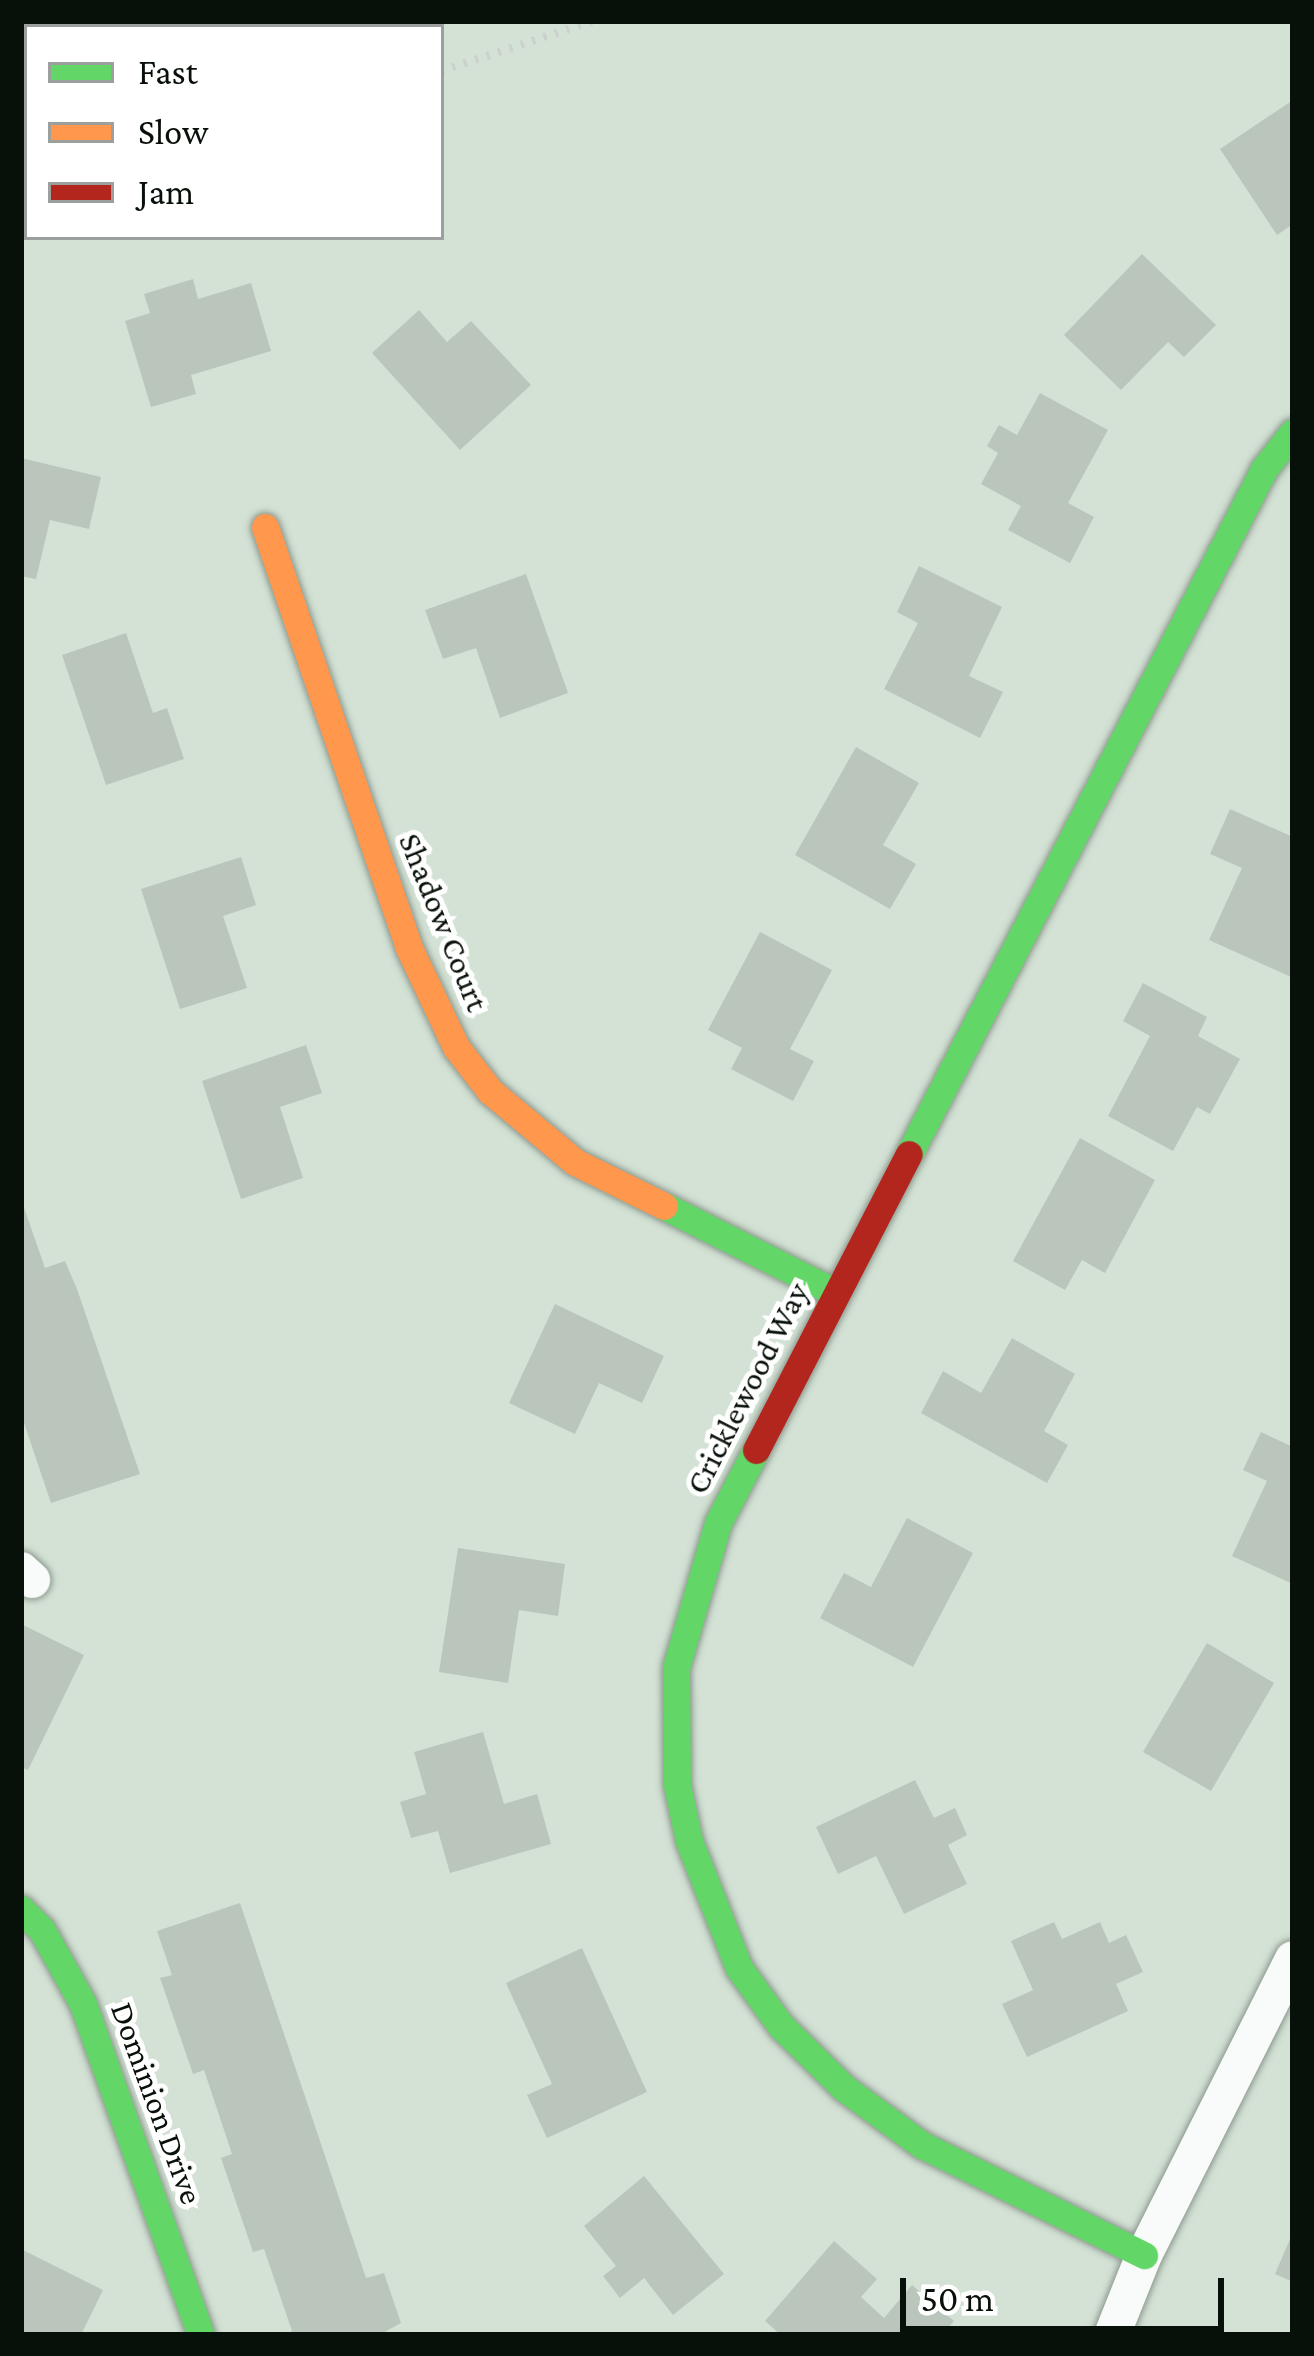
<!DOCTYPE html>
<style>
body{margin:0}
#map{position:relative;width:1314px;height:2356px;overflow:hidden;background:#d3e2d5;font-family:"Crimson Pro",serif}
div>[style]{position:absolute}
.building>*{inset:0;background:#bac6bc}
.path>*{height:8px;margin-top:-4px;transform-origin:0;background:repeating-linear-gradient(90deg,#cdd1cd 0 3px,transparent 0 12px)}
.roads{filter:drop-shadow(0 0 3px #8e998f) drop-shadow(0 0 3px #8e998f)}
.street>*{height:36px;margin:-18px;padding:0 18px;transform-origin:18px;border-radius:18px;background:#f8fbf9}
.fast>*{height:27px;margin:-13.5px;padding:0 13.5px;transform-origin:13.5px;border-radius:13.5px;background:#63d668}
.slow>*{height:27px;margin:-13.5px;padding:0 13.5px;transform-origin:13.5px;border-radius:13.5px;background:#ff974d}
.jam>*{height:27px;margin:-13.5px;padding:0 13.5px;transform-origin:13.5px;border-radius:13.5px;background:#b3261e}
span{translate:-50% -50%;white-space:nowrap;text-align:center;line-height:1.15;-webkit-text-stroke:10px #fff;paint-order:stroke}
.street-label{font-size:33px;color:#081109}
.frame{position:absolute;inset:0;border:24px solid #081109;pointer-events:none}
.legend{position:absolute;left:24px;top:24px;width:420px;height:216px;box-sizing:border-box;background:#fff;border:3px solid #9ca09d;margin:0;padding:15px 21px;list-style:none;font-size:36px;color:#081109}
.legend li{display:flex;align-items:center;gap:24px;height:60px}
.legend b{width:60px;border:3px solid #9ca09d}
.scale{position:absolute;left:900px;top:2278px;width:324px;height:54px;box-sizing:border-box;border:6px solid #081109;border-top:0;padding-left:15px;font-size:36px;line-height:42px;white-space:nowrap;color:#081109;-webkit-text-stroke:9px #fff;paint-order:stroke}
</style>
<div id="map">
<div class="building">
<div style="clip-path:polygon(1293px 100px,1293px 224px,1277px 235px,1220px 149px)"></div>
<div style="clip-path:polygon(1142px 254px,1216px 325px,1184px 357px,1168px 342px,1121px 390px,1064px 335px)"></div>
<div style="clip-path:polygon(193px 279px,198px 299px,251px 283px,271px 351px,191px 375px,196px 394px,151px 407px,125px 321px,150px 313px,144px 294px)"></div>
<div style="clip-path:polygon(419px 310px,447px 342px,471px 321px,531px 385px,460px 450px,372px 353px)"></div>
<div style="clip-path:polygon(1040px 393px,1108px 430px,1068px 503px,1094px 517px,1070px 563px,1008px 530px,1021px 506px,981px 484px,998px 453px,987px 446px,999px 425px,1017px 435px)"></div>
<div style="clip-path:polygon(21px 458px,101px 477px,89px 529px,50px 520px,36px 579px,21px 576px)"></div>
<div style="clip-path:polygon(919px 566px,1002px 607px,969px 676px,1003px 692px,980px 738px,884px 689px,918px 623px,897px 612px)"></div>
<div style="clip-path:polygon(526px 574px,568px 693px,500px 718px,476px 648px,443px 659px,425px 610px)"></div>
<div style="clip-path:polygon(126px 633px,153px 713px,167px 708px,184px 759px,106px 785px,62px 655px)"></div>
<div style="clip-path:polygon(856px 747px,919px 783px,883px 845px,916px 864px,890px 909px,795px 855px)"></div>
<div style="clip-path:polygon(1230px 809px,1293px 837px,1291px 977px,1209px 940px,1242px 868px,1210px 854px)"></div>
<div style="clip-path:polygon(241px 857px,256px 905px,223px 916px,247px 988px,180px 1009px,141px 889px)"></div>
<div style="clip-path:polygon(760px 932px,832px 970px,790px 1049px,814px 1061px,793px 1101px,731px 1069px,742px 1048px,708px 1030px)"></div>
<div style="clip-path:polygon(1143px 983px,1207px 1017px,1198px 1036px,1240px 1059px,1210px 1114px,1197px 1107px,1173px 1151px,1108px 1116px,1150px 1036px,1123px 1021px)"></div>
<div style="clip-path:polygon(306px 1045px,322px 1093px,280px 1107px,303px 1178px,241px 1199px,202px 1081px)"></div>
<div style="clip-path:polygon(1080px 1138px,1155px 1180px,1105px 1273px,1082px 1260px,1065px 1290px,1013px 1261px)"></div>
<div style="clip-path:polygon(21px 1199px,45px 1268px,65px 1261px,77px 1289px,140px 1474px,51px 1503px,21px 1414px)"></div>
<div style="clip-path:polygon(555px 1304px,664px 1356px,642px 1403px,599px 1383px,575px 1434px,509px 1403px)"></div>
<div style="clip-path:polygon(1012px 1338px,1075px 1374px,1044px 1431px,1068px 1445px,1047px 1483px,921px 1413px,943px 1371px,981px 1393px)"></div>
<div style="clip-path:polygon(1261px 1432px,1293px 1447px,1293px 1584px,1232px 1556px,1267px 1481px,1243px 1470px)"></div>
<div style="clip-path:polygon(907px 1518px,973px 1553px,913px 1667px,820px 1618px,844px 1573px,871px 1587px)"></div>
<div style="clip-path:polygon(458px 1548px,565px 1564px,558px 1616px,519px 1610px,508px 1683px,439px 1672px)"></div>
<div style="clip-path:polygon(21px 1624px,84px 1655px,28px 1770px,21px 1767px)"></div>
<div style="clip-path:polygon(1207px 1643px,1274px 1683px,1211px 1791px,1143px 1752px)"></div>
<div style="clip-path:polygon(483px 1732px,504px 1804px,537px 1794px,551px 1844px,450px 1873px,438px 1831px,411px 1838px,400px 1802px,426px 1794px,414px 1752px)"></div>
<div style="clip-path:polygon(915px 1780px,934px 1818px,955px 1808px,967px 1835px,948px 1845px,967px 1884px,904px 1914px,876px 1856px,838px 1874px,816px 1827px)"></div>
<div style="clip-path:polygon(240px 1903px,366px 2278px,384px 2273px,401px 2323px,379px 2335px,284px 2335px,292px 2331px,264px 2249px,253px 2252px,221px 2158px,232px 2154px,204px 2070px,193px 2074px,160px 1978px,172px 1975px,157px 1931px)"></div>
<div style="clip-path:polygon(1054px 1922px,1062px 1939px,1100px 1922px,1109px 1943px,1126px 1935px,1143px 1972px,1116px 1984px,1128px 2011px,1027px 2057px,1002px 2004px,1033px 1990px,1011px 1941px)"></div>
<div style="clip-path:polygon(582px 1948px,647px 2092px,547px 2138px,527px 2095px,552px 2084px,506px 1983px)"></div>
<div style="clip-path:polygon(644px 2176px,724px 2274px,673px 2315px,644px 2278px,620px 2298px,603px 2276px,616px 2266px,584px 2226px)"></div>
<div style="clip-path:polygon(1293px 2232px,1293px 2282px,1275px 2274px)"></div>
<div style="clip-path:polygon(834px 2241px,877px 2279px,861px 2297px,884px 2318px,912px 2285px,954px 2321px,942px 2335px,781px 2335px,765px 2321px)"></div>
<div style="clip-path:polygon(21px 2249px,103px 2290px,81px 2335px,21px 2335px)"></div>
</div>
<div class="path">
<div style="left:111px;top:27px;width:17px;rotate:-21deg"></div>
<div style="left:21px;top:61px;width:6px;rotate:-18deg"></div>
<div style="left:441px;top:71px;width:160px;rotate:-18.2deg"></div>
<div style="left:21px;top:210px;width:6px;rotate:-18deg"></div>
</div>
<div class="roads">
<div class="street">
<div style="left:259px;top:21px;width:6px;rotate:81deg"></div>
<div style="left:21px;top:1570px;width:15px;rotate:42deg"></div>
<div style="left:1112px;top:2335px;width:86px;rotate:-68.2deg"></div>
<div style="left:1144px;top:2255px;width:331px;rotate:-63.3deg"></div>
</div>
<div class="fast">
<div style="left:315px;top:27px;width:19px;rotate:-18deg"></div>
<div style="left:21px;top:124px;width:6px;rotate:-18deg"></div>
<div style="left:909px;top:1154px;width:772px;rotate:-62.6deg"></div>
<div style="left:1264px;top:469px;width:47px;rotate:-51.9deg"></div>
<div style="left:664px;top:1206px;width:193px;rotate:26.8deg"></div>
<div style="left:756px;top:1450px;width:82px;rotate:117.5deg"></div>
<div style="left:718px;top:1523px;width:151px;rotate:106.2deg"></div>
<div style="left:676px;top:1668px;width:117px;rotate:89.5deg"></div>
<div style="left:677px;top:1785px;width:57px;rotate:77.9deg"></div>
<div style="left:689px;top:1841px;width:136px;rotate:68.5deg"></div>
<div style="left:739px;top:1968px;width:72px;rotate:54.1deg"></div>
<div style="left:781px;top:2026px;width:87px;rotate:44.5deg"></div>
<div style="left:843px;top:2087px;width:98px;rotate:36.3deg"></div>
<div style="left:922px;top:2145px;width:248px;rotate:26.4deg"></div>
<div style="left:21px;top:1909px;width:30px;rotate:45deg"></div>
<div style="left:42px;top:1930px;width:85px;rotate:61deg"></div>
<div style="left:83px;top:2004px;width:351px;rotate:70.4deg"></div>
</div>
<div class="slow">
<div style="left:265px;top:527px;width:445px;rotate:71.1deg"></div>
<div style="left:409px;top:948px;width:110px;rotate:64.6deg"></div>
<div style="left:456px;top:1047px;width:56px;rotate:52.3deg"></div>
<div style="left:490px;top:1091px;width:111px;rotate:39.9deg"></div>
<div style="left:575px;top:1162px;width:99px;rotate:26.3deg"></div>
</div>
<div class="jam">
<div style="left:756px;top:1450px;width:333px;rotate:-62.7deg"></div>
</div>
</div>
<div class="street-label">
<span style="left:444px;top:922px;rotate:68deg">Shadow Court</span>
<span style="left:747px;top:1388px;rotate:-63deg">Cricklewood Way</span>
<span style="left:157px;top:2103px;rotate:70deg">Dominion Drive</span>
</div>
<div class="frame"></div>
<ul class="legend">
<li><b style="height:15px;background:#63d668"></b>Fast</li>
<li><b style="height:15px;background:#ff974d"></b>Slow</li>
<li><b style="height:15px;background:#b3261e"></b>Jam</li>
</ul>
<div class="scale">50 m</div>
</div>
